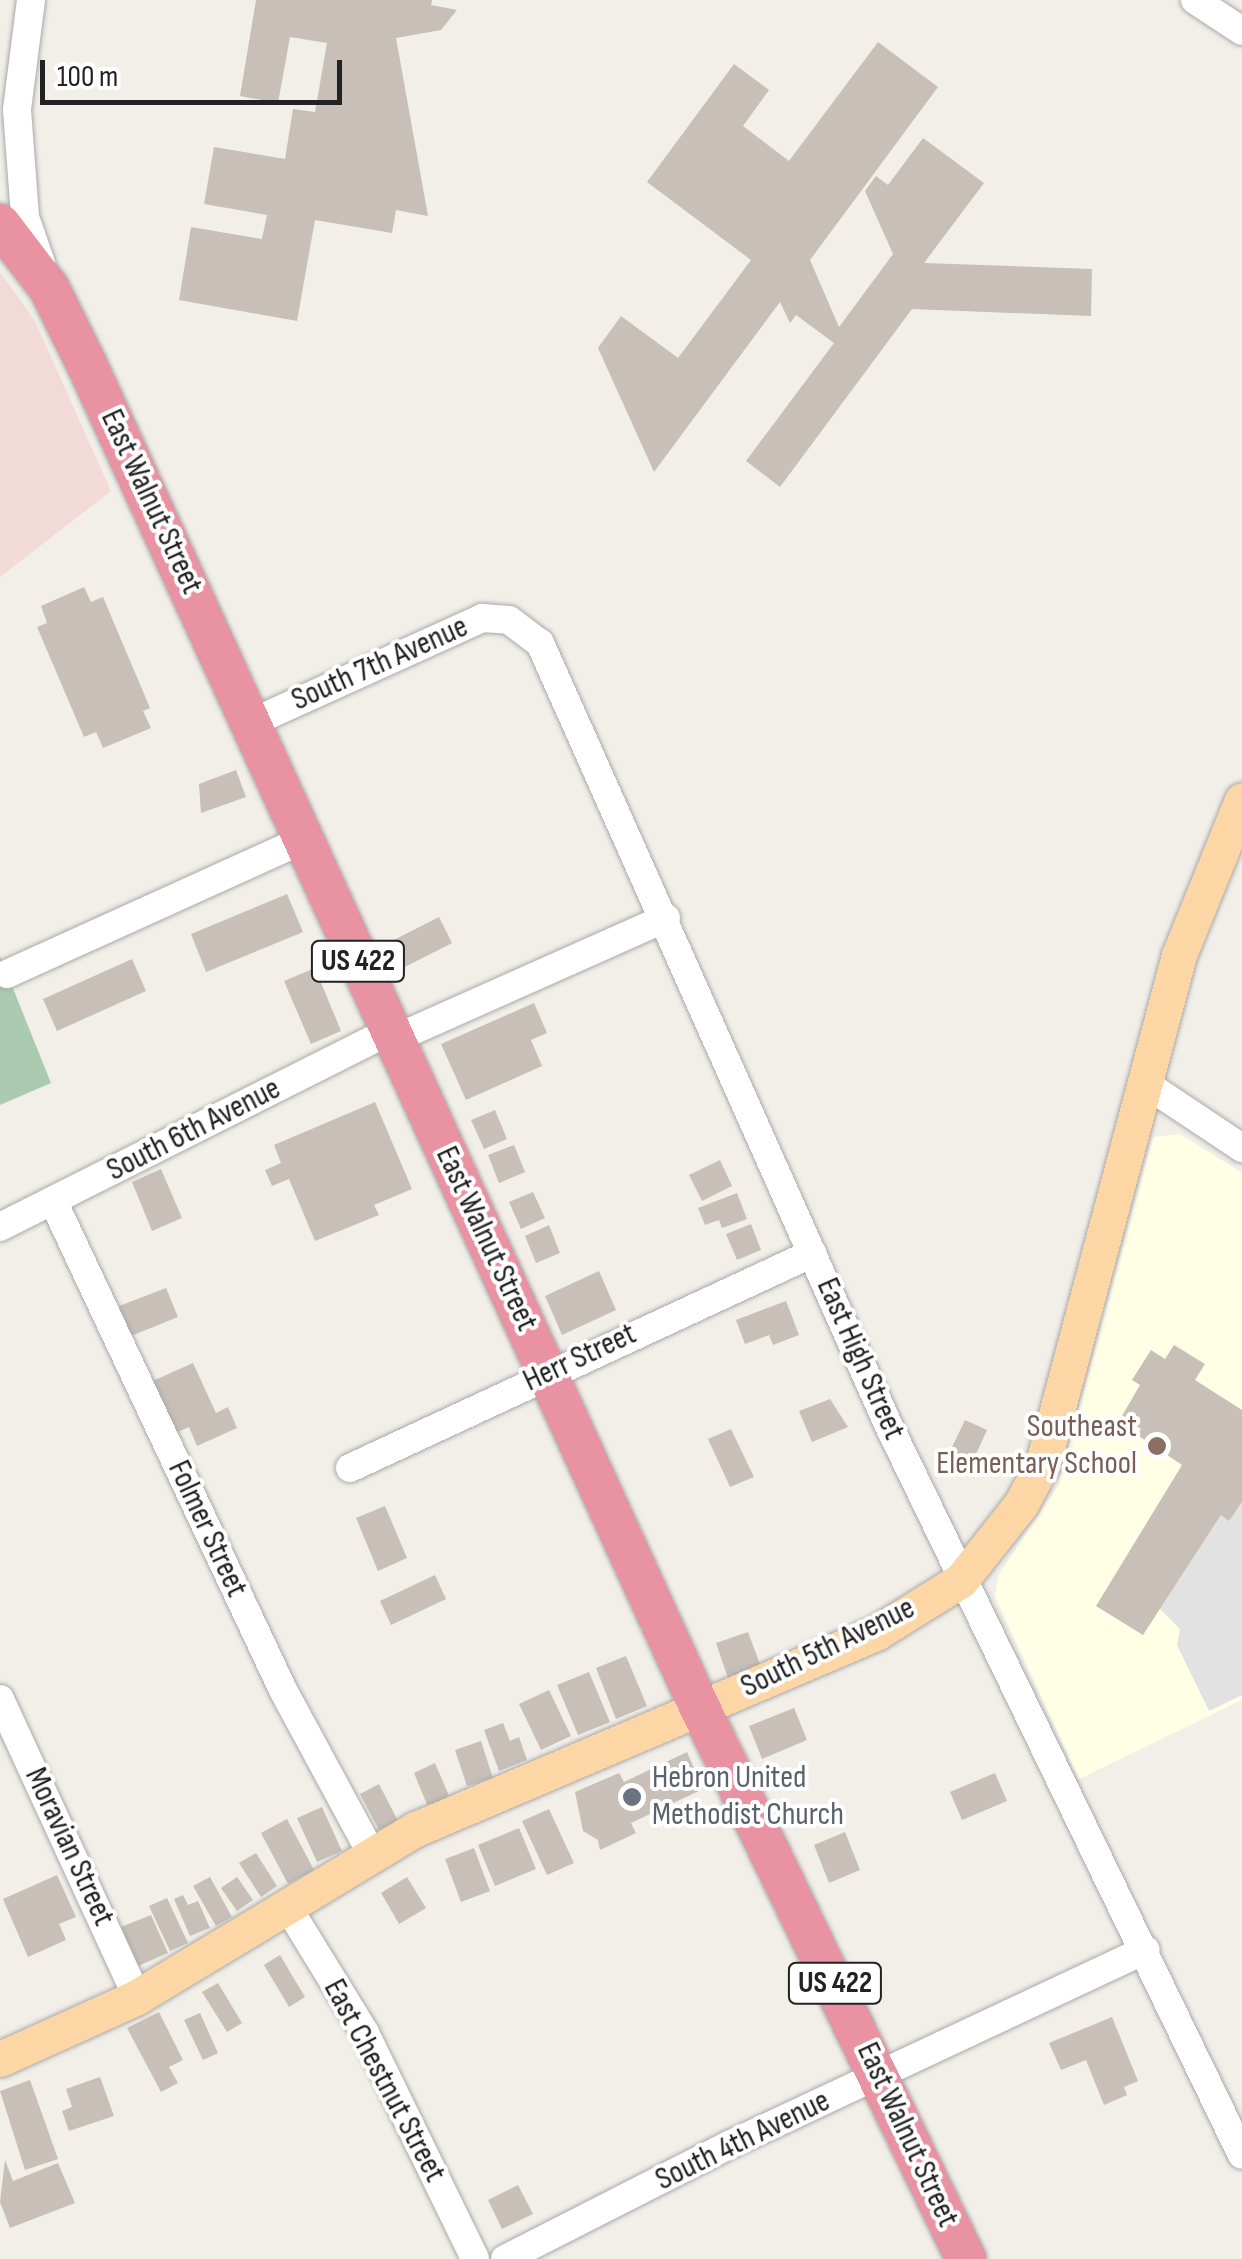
<!DOCTYPE html>
<style>
body{margin:0}
#map{position:relative;width:1242px;height:2259px;overflow:hidden;background:#f2efe9;font-family:"Sofia Sans Condensed",sans-serif}
div>[style]{position:absolute}
.commercial>*{inset:0;background:#f2dad9}
.education>*{inset:0;background:#ffffe5}
.cemetery>*{inset:0;background:#aacbaf}
.parking>*{inset:0;background:#e2e2e2}
.building>*{inset:0;background:#c7bfb8}
.roads{filter:drop-shadow(0 0 2px #a9a9a9) drop-shadow(0 0 2px #a9a9a9)}
.minor>*{height:28px;margin:-14px;padding:0 14px;transform-origin:14px;border-radius:14px;background:#fff}
.major>*{height:35px;margin:-17.5px;padding:0 17.5px;transform-origin:17.5px;border-radius:17.5px;background:#fcd6a4}
.highway>*{height:40px;margin:-20px;padding:0 20px;transform-origin:20px;border-radius:20px;background:#e892a2}
.dots>*{width:28px;height:28px;translate:-50% -50%;box-sizing:border-box;border:5px solid #fff;border-radius:50%}
span{translate:-50% -50%;white-space:nowrap;text-align:center;line-height:1.15;-webkit-text-stroke:8px #fff;paint-order:stroke}
.shield-label span{padding:2px 8px;background:#fff;border:2px solid;border-radius:8px;-webkit-text-stroke-width:0}
.shield-label{font-size:30px;color:#222;font-weight:700}
.street-label{font-size:32px;color:#222}
.education-label{font-size:32px;color:#785e54}
.right{translate:-100% -50%;text-align:right}
.worship-label{font-size:32px;color:#5b616d}
.left{translate:0 -50%;text-align:left}
.scale{position:absolute;left:40px;top:60px;width:302px;height:45px;box-sizing:border-box;border:5px solid #222;border-top:0;padding-left:12px;font-size:30px;line-height:35px;white-space:nowrap;color:#222;-webkit-text-stroke:8px #fff;paint-order:stroke}
</style>
<div id="map">
<div class="commercial">
<div style="clip-path:polygon(0 272px,35px 321px,111px 491px,0 577px)"></div>
</div>
<div class="education">
<div style="clip-path:polygon(1180px 1134px,1242px 1173px,1242px 1700px,1079px 1779px,995px 1597px,998px 1576px,1059px 1484px,1153px 1137px)"></div>
</div>
<div class="cemetery">
<div style="clip-path:polygon(0 956px,51px 1083px,0 1105px)"></div>
</div>
<div class="parking">
<div style="clip-path:polygon(1242px 1502px,1242px 1695px,1209px 1711px,1177px 1645px,1180px 1629px,1160px 1609px,1221px 1515px,1229px 1520px)"></div>
</div>
<div class="building">
<div style="clip-path:polygon(256px 0,432px 0,431px 5px,457px 10px,441px 30px,396px 38px,428px 216px,396px 210px,392px 233px,315px 220px,297px 321px,179px 300px,191px 227px,262px 239px,267px 215px,204px 204px,214px 147px,285px 159px,293px 109px,315px 112px,327px 43px,290px 37px,278px 103px,240px 96px)"></div>
<div style="clip-path:polygon(878px 42px,938px 87px,810px 260px,839px 327px,893px 254px,865px 191px,876px 176px,888px 185px,923px 138px,984px 183px,924px 263px,1092px 269px,1091px 316px,912px 309px,780px 487px,746px 461px,834px 343px,796px 315px,790px 323px,780px 302px,654px 472px,598px 348px,621px 316px,678px 358px,751px 260px,647px 182px,734px 64px,769px 90px,743px 126px,789px 161px)"></div>
<div style="clip-path:polygon(84px 587px,91px 602px,103px 597px,150px 708px,143px 711px,151px 728px,103px 748px,96px 732px,84px 737px,37px 627px,47px 623px,41px 606px)"></div>
<div style="clip-path:polygon(236px 770px,246px 797px,201px 813px,199px 784px)"></div>
<div style="clip-path:polygon(287px 894px,303px 932px,206px 972px,191px 934px)"></div>
<div style="clip-path:polygon(439px 917px,452px 943px,397px 971px,384px 945px)"></div>
<div style="clip-path:polygon(132px 959px,146px 991px,57px 1031px,43px 999px)"></div>
<div style="clip-path:polygon(315px 968px,341px 1031px,311px 1044px,284px 981px)"></div>
<div style="clip-path:polygon(534px 1003px,547px 1033px,531px 1040px,542px 1066px,466px 1100px,441px 1044px)"></div>
<div style="clip-path:polygon(375px 1102px,412px 1189px,374px 1205px,379px 1215px,315px 1241px,289px 1179px,272px 1186px,265px 1170px,281px 1163px,274px 1145px)"></div>
<div style="clip-path:polygon(495px 1110px,507px 1139px,484px 1149px,471px 1120px)"></div>
<div style="clip-path:polygon(514px 1145px,525px 1172px,499px 1183px,488px 1155px)"></div>
<div style="clip-path:polygon(720px 1160px,732px 1186px,702px 1201px,689px 1175px)"></div>
<div style="clip-path:polygon(161px 1169px,182px 1218px,152px 1231px,132px 1182px)"></div>
<div style="clip-path:polygon(533px 1192px,545px 1218px,521px 1229px,509px 1202px)"></div>
<div style="clip-path:polygon(737px 1193px,747px 1219px,722px 1228px,719px 1220px,705px 1225px,698px 1208px)"></div>
<div style="clip-path:polygon(751px 1224px,761px 1250px,737px 1260px,726px 1234px)"></div>
<div style="clip-path:polygon(549px 1225px,560px 1253px,536px 1263px,525px 1236px)"></div>
<div style="clip-path:polygon(599px 1271px,616px 1310px,562px 1335px,545px 1296px)"></div>
<div style="clip-path:polygon(166px 1288px,178px 1317px,131px 1336px,119px 1306px)"></div>
<div style="clip-path:polygon(786px 1301px,799px 1335px,773px 1345px,769px 1335px,745px 1344px,736px 1320px)"></div>
<div style="clip-path:polygon(1174px 1345px,1205px 1364px,1195px 1380px,1242px 1410px,1242px 1502px,1229px 1521px,1221px 1515px,1143px 1635px,1096px 1606px,1182px 1465px,1137px 1435px,1141px 1429px,1122px 1416px,1140px 1385px,1132px 1380px,1151px 1350px,1165px 1359px)"></div>
<div style="clip-path:polygon(193px 1363px,216px 1413px,228px 1407px,237px 1428px,197px 1446px,189px 1427px,169px 1436px,146px 1384px)"></div>
<div style="clip-path:polygon(830px 1399px,848px 1427px,812px 1442px,799px 1411px)"></div>
<div style="clip-path:polygon(965px 1420px,987px 1430px,967px 1474px,944px 1464px)"></div>
<div style="clip-path:polygon(731px 1429px,754px 1477px,730px 1487px,708px 1439px)"></div>
<div style="clip-path:polygon(385px 1506px,407px 1558px,378px 1571px,356px 1518px)"></div>
<div style="clip-path:polygon(435px 1575px,446px 1599px,391px 1625px,380px 1601px)"></div>
<div style="clip-path:polygon(748px 1632px,761px 1667px,728px 1678px,716px 1643px)"></div>
<div style="clip-path:polygon(626px 1656px,647px 1706px,616px 1719px,596px 1668px)"></div>
<div style="clip-path:polygon(589px 1672px,610px 1722px,578px 1735px,557px 1685px)"></div>
<div style="clip-path:polygon(549px 1690px,571px 1736px,541px 1750px,519px 1704px)"></div>
<div style="clip-path:polygon(794px 1708px,807px 1740px,762px 1759px,749px 1726px)"></div>
<div style="clip-path:polygon(503px 1723px,510px 1741px,519px 1737px,527px 1760px,499px 1771px,484px 1730px)"></div>
<div style="clip-path:polygon(481px 1741px,493px 1778px,467px 1786px,455px 1750px)"></div>
<div style="clip-path:polygon(687px 1752px,703px 1789px,631px 1823px,636px 1833px,600px 1850px,598px 1840px,583px 1831px,575px 1792px,619px 1773px,624px 1782px)"></div>
<div style="clip-path:polygon(435px 1763px,450px 1798px,428px 1807px,414px 1773px)"></div>
<div style="clip-path:polygon(995px 1773px,1007px 1801px,962px 1820px,950px 1792px)"></div>
<div style="clip-path:polygon(379px 1784px,398px 1821px,379px 1830px,360px 1794px)"></div>
<div style="clip-path:polygon(322px 1807px,342px 1851px,317px 1862px,297px 1818px)"></div>
<div style="clip-path:polygon(549px 1809px,574px 1863px,547px 1875px,522px 1821px)"></div>
<div style="clip-path:polygon(287px 1819px,314px 1870px,288px 1884px,261px 1833px)"></div>
<div style="clip-path:polygon(519px 1828px,536px 1869px,495px 1886px,478px 1845px)"></div>
<div style="clip-path:polygon(845px 1832px,860px 1870px,829px 1883px,814px 1845px)"></div>
<div style="clip-path:polygon(474px 1848px,490px 1891px,461px 1902px,445px 1859px)"></div>
<div style="clip-path:polygon(256px 1853px,277px 1886px,261px 1897px,239px 1863px)"></div>
<div style="clip-path:polygon(57px 1875px,76px 1917px,59px 1924px,66px 1940px,28px 1957px,3px 1899px)"></div>
<div style="clip-path:polygon(210px 1877px,232px 1917px,216px 1926px,193px 1886px)"></div>
<div style="clip-path:polygon(237px 1877px,253px 1900px,237px 1911px,221px 1888px)"></div>
<div style="clip-path:polygon(407px 1877px,426px 1908px,399px 1924px,381px 1893px)"></div>
<div style="clip-path:polygon(183px 1895px,188px 1905px,198px 1901px,210px 1928px,190px 1936px,174px 1899px)"></div>
<div style="clip-path:polygon(167px 1898px,188px 1943px,170px 1951px,149px 1906px)"></div>
<div style="clip-path:polygon(151px 1915px,168px 1953px,138px 1966px,121px 1927px)"></div>
<div style="clip-path:polygon(280px 1955px,305px 1997px,289px 2007px,264px 1965px)"></div>
<div style="clip-path:polygon(218px 1983px,242px 2023px,227px 2032px,202px 1992px)"></div>
<div style="clip-path:polygon(159px 2012px,183px 2060px,169px 2067px,178px 2083px,161px 2092px,127px 2028px)"></div>
<div style="clip-path:polygon(200px 2013px,218px 2053px,203px 2060px,184px 2020px)"></div>
<div style="clip-path:polygon(1112px 2017px,1138px 2081px,1124px 2087px,1127px 2095px,1104px 2105px,1086px 2060px,1061px 2070px,1049px 2043px)"></div>
<div style="clip-path:polygon(100px 2077px,114px 2116px,69px 2131px,62px 2111px,72px 2107px,66px 2089px)"></div>
<div style="clip-path:polygon(30px 2080px,58px 2159px,25px 2170px,0 2091px)"></div>
<div style="clip-path:polygon(5px 2160px,13px 2181px,58px 2163px,75px 2203px,10px 2228px,0 2202px)"></div>
<div style="clip-path:polygon(518px 2185px,533px 2214px,502px 2229px,488px 2200px)"></div>
</div>
<div class="roads">
<div class="minor">
<div style="left:31px;top:0;width:111px;rotate:97.3deg"></div>
<div style="left:17px;top:110px;width:107px;rotate:85.7deg"></div>
<div style="left:25px;top:217px;width:49px;rotate:70.8deg"></div>
<div style="left:1195px;top:0;width:56px;rotate:33.4deg"></div>
<div style="left:253px;top:722px;width:252px;rotate:-24.4deg"></div>
<div style="left:482px;top:618px;width:27px;rotate:4deg"></div>
<div style="left:509px;top:620px;width:39px;rotate:37deg"></div>
<div style="left:540px;top:643px;width:853px;rotate:65.99deg"></div>
<div style="left:887px;top:1422px;width:814px;rotate:64.16deg"></div>
<div style="left:7px;top:974px;width:327px;rotate:-24.4deg"></div>
<div style="left:392px;top:1040px;width:300px;rotate:-24deg"></div>
<div style="left:1149px;top:1086px;width:112px;rotate:33.7deg"></div>
<div style="left:53px;top:1201px;width:540px;rotate:64.81deg"></div>
<div style="left:283px;top:1690px;width:185px;rotate:61.6deg"></div>
<div style="left:0;top:1227px;width:434px;rotate:-26.7deg"></div>
<div style="left:350px;top:1468px;width:510px;rotate:-24.91deg"></div>
<div style="left:0;top:1699px;width:328px;rotate:65.3deg"></div>
<div style="left:287px;top:1906px;width:149px;rotate:58.4deg"></div>
<div style="left:365px;top:2033px;width:251px;rotate:64deg"></div>
<div style="left:505px;top:2259px;width:251px;rotate:-27deg"></div>
<div style="left:729px;top:2145px;width:460px;rotate:-25.1deg"></div>
</div>
<div class="major">
<div style="left:0;top:2059px;width:150px;rotate:-24.3deg"></div>
<div style="left:137px;top:1997px;width:326px;rotate:-31.1deg"></div>
<div style="left:416px;top:1829px;width:500px;rotate:-23.08deg"></div>
<div style="left:876px;top:1633px;width:100px;rotate:-31.9deg"></div>
<div style="left:961px;top:1580px;width:97px;rotate:-51.7deg"></div>
<div style="left:1021px;top:1504px;width:47px;rotate:-61.8deg"></div>
<div style="left:1043px;top:1463px;width:526px;rotate:-75.01deg"></div>
<div style="left:1179px;top:955px;width:167px;rotate:-67.9deg"></div>
</div>
<div class="highway">
<div style="left:0;top:224px;width:81px;rotate:52.6deg"></div>
<div style="left:49px;top:288px;width:86px;rotate:63.7deg"></div>
<div style="left:87px;top:365px;width:1476px;rotate:65.47deg"></div>
<div style="left:700px;top:1708px;width:612px;rotate:64.23deg"></div>
</div>
</div>
<div class="dots">
<div style="left:1157px;top:1446px;background:#8d6e63"></div>
<div style="left:632px;top:1797px;background:#6b7280"></div>
</div>
<div class="shield-label">
<span style="left:358px;top:961px">US 422</span>
<span style="left:835px;top:1983px">US 422</span>
</div>
<div class="street-label">
<span style="left:151px;top:502px;rotate:65deg">East Walnut Street</span>
<span style="left:380px;top:664px;rotate:-24deg">South 7th Avenue</span>
<span style="left:194px;top:1130px;rotate:-27deg">South 6th Avenue</span>
<span style="left:486px;top:1239px;rotate:65deg">East Walnut Street</span>
<span style="left:580px;top:1358px;rotate:-25deg">Herr Street</span>
<span style="left:860px;top:1359px;rotate:66deg">East High Street</span>
<span style="left:207px;top:1529px;rotate:65deg">Folmer Street</span>
<span style="left:828px;top:1648px;rotate:-26deg">South 5th Avenue</span>
<span style="left:69px;top:1847px;rotate:65deg">Moravian Street</span>
<span style="left:384px;top:2081px;rotate:62deg">East Chestnut Street</span>
<span style="left:907px;top:2135px;rotate:65deg">East Walnut Street</span>
<span style="left:743px;top:2141px;rotate:-26deg">South 4th Avenue</span>
</div>
<div class="education-label">
<span class="right" style="left:1137px;top:1446px">Southeast<br>Elementary School</span>
</div>
<div class="worship-label">
<span class="left" style="left:652px;top:1797px">Hebron United<br>Methodist Church</span>
</div>
<div class="scale">100 m</div>
</div>
